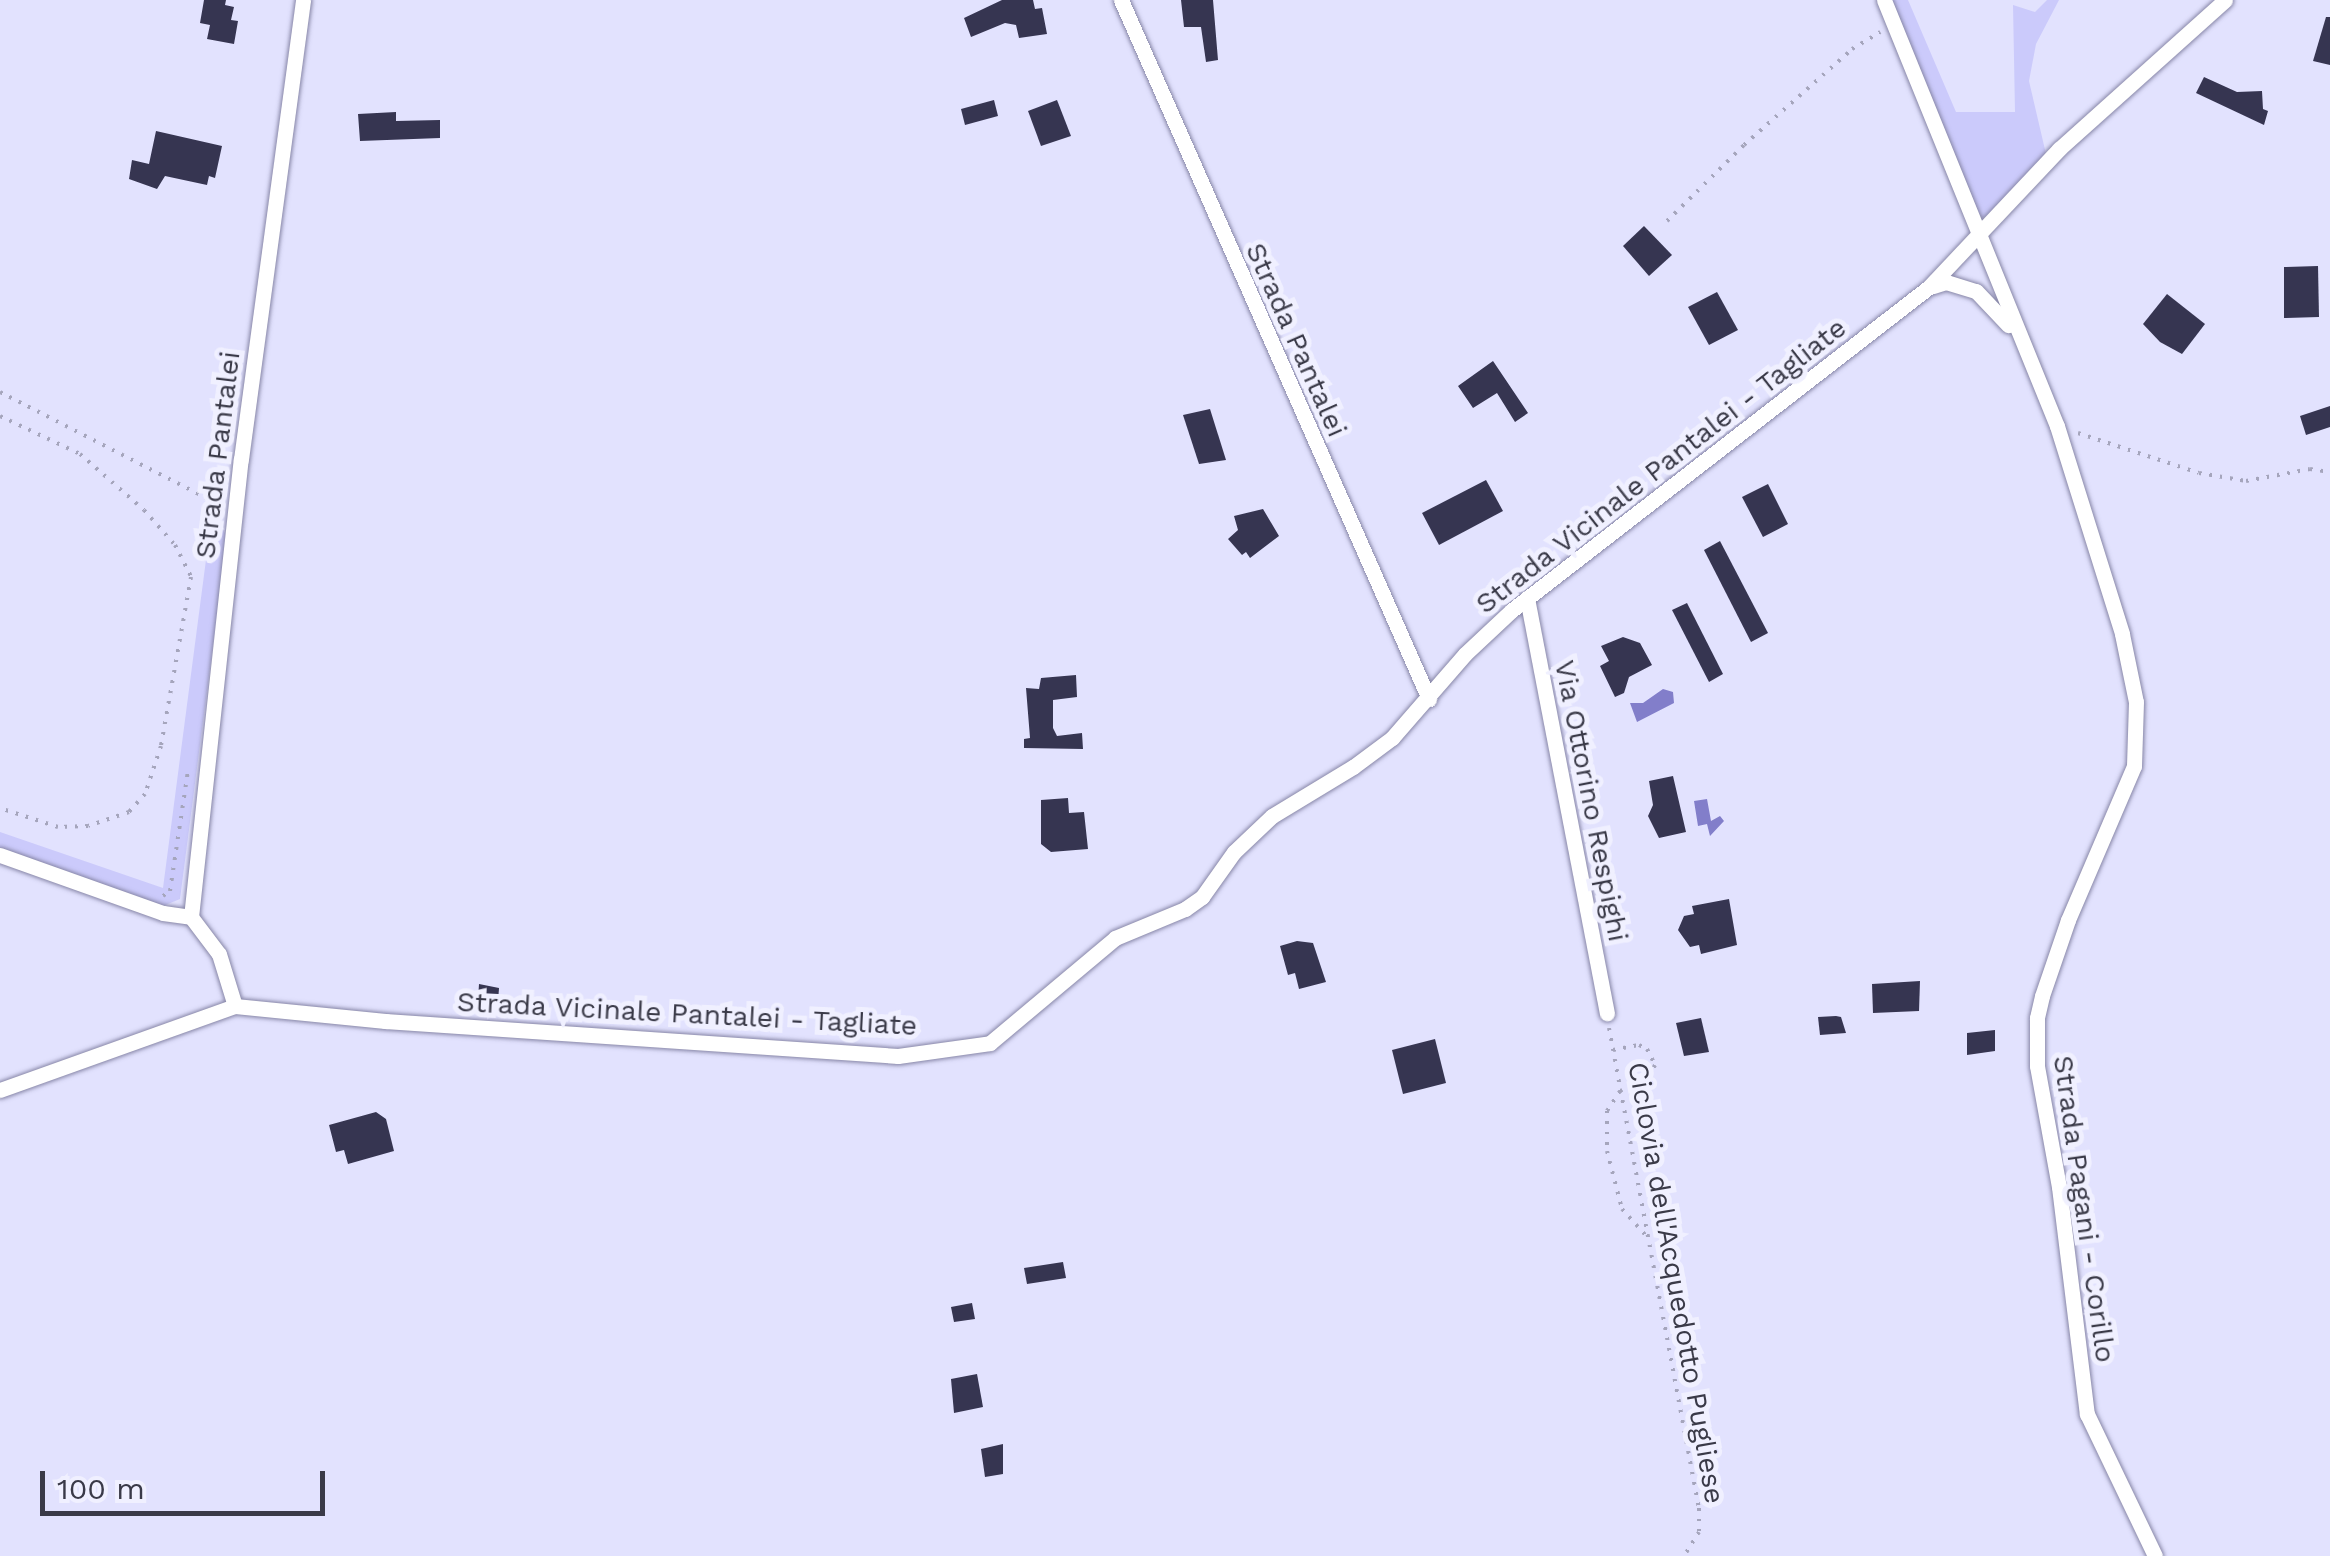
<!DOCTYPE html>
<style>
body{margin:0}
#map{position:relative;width:2330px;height:1556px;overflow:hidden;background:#e2e2fe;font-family:"Work Sans",sans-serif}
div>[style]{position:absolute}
.green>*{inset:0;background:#cbcafb}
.water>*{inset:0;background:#827eca}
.building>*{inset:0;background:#363551}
.path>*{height:4px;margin-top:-2px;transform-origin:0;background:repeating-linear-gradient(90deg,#a5a5bc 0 2.5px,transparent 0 10.5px)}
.roads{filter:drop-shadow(0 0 2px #8786a7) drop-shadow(0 0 2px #8786a7)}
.minor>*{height:15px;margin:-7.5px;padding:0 7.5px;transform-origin:7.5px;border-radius:7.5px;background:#fff}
span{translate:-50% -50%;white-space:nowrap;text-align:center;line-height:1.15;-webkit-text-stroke:10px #f0f0ff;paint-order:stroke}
.street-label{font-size:28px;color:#3a3a48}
.scale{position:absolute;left:40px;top:1471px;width:285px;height:45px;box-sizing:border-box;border:5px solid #3a3a48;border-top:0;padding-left:12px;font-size:30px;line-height:35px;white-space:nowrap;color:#3a3a48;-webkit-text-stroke:8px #f0f0ff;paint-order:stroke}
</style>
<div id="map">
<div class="green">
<div style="clip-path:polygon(1888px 0,1908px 0,1956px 112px,2015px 112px,2013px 5px,2035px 12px,2047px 0,2059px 0,2036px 44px,2029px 81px,2046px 154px,1986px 217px,1980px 218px)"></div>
<div style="clip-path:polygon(212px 514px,227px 536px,180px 899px,163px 906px,0 848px,0 832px,163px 888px)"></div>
</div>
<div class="water">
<div style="clip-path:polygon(1663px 689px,1673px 692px,1674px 703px,1637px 722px,1630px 703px,1643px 703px)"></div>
<div style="clip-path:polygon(1707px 799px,1711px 821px,1720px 816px,1724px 821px,1710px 836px,1707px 824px,1698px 826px,1694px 801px)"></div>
</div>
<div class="building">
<div style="clip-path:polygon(204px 0,226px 0,225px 5px,234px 7px,231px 20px,238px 21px,234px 44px,207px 39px,210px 25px,200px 23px)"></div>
<div style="clip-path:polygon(1002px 0,1033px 0,1035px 9px,1042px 8px,1047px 34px,1019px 38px,1016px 25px,1005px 23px,971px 37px,964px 18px)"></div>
<div style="clip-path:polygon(1181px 0,1213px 0,1218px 60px,1206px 62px,1201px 27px,1184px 27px)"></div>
<div style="clip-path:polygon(2326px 17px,2330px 17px,2330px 65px,2313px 61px)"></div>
<div style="clip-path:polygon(2204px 77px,2237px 92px,2262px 91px,2263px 109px,2268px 111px,2264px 125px,2196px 93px)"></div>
<div style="clip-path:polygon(994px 100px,998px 116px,965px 125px,961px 109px)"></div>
<div style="clip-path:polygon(1057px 100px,1071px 136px,1041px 146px,1028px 111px)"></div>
<div style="clip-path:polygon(396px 112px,396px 121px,440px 120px,440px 138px,360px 141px,358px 114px)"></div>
<div style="clip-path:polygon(156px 131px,222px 146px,215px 178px,209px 176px,207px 185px,165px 176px,157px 189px,129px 179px,132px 160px,149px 164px)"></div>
<div style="clip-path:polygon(1644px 226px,1672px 255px,1649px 276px,1623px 246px)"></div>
<div style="clip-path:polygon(2318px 266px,2319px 317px,2284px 318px,2284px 267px)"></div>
<div style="clip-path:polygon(1717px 292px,1738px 330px,1709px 345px,1688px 307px)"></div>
<div style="clip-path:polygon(2167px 294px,2205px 324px,2182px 354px,2160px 342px,2143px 324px)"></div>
<div style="clip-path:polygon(1493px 361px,1528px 413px,1515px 422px,1497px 393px,1473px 408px,1458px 386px)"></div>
<div style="clip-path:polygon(2330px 406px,2330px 427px,2306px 435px,2300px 416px)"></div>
<div style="clip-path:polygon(1210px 409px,1226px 460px,1199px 464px,1183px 415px)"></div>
<div style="clip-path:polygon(1486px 480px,1503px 511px,1439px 545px,1422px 513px)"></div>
<div style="clip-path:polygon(1768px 484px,1788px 524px,1763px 537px,1742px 497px)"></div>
<div style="clip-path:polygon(1263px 509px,1279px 536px,1250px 558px,1246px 552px,1242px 555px,1228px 539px,1238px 530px,1234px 516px)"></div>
<div style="clip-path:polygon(1720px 541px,1768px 633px,1751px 642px,1704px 550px)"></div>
<div style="clip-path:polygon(1687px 603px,1723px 674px,1709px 682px,1672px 610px)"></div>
<div style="clip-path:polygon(1623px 637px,1640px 643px,1652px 665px,1629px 677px,1624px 693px,1615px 697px,1600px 666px,1609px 661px,1601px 646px)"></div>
<div style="clip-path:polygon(1076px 675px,1077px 697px,1053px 700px,1053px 728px,1057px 736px,1082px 733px,1083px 749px,1024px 748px,1024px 739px,1030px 738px,1026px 688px,1039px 689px,1041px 678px)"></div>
<div style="clip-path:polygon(1673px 776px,1686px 832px,1659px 838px,1648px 816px,1653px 805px,1649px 781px)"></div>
<div style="clip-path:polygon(1068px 798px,1069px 813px,1084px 812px,1088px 849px,1051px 852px,1041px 844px,1041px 800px)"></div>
<div style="clip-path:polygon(1729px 899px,1737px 945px,1701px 954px,1699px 945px,1690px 947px,1678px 930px,1684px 916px,1694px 914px,1692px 906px)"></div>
<div style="clip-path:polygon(1297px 941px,1313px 943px,1326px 982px,1299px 989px,1295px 973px,1288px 975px,1280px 946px)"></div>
<div style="clip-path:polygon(1920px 981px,1919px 1011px,1873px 1013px,1872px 984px)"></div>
<div style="clip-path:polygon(479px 984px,499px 988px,498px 1002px,478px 1001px)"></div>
<div style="clip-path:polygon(1836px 1016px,1841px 1017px,1846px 1033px,1820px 1035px,1818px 1017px)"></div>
<div style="clip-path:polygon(1701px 1018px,1709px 1052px,1684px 1056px,1676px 1023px)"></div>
<div style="clip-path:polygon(1995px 1030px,1995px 1051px,1967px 1055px,1967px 1033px)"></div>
<div style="clip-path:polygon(1435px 1039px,1446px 1083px,1403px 1094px,1392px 1050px)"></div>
<div style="clip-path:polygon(376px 1112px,386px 1119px,394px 1151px,348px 1164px,344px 1150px,336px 1152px,329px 1125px)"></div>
<div style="clip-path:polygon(1063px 1262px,1066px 1278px,1027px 1284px,1024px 1268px)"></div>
<div style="clip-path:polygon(972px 1303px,975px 1319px,954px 1322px,951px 1307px)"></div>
<div style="clip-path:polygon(977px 1374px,983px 1407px,954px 1413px,951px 1379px)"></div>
<div style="clip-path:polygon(1003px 1444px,1003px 1474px,985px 1477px,981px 1449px)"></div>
</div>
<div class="path">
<div style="left:1667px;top:221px;width:108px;rotate:-44.6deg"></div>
<div style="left:1744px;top:145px;width:144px;rotate:-41.6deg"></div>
<div style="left:1852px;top:49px;width:33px;rotate:-31deg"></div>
<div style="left:0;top:392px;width:232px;rotate:27.2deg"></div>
<div style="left:206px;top:498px;width:19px;rotate:47deg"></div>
<div style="left:0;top:416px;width:89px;rotate:25.4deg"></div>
<div style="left:80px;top:454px;width:85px;rotate:41.2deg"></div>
<div style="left:144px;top:510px;width:47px;rotate:48.5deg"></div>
<div style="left:175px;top:545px;width:36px;rotate:63deg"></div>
<div style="left:191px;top:577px;width:172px;rotate:100.1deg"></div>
<div style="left:161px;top:746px;width:51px;rotate:108.4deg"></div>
<div style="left:145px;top:794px;width:24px;rotate:132deg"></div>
<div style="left:129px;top:812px;width:43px;rotate:161.1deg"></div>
<div style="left:88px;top:826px;width:30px;rotate:178deg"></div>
<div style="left:58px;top:827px;width:61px;rotate:-161.9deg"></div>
<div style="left:2078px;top:433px;width:127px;rotate:18.3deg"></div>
<div style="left:2199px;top:473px;width:48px;rotate:9.7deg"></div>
<div style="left:2246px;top:481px;width:65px;rotate:-10.6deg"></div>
<div style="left:2310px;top:469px;width:20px;rotate:9deg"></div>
<div style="left:163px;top:896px;width:9px;rotate:-36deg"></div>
<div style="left:170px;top:891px;width:121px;rotate:-81.5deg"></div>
<div style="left:1609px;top:1028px;width:488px;rotate:79.4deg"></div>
<div style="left:1699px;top:1508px;width:24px;rotate:90deg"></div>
<div style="left:1699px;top:1532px;width:28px;rotate:122deg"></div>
<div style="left:1613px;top:1050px;width:26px;rotate:-11deg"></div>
<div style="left:1639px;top:1045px;width:9px;rotate:27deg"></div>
<div style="left:1647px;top:1049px;width:18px;rotate:63deg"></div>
<div style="left:1655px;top:1065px;width:26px;rotate:118deg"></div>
<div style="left:1643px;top:1088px;width:23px;rotate:173deg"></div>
<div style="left:1620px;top:1091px;width:24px;rotate:123deg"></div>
<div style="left:1607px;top:1111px;width:40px;rotate:90deg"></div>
<div style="left:1607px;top:1151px;width:60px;rotate:75.5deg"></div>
<div style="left:1622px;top:1209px;width:36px;rotate:48deg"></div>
</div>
<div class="roads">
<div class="minor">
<div style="left:1121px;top:0;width:764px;rotate:66.22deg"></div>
<div style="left:1884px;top:0;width:460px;rotate:67.9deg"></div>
<div style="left:2057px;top:426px;width:218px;rotate:72.6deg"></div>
<div style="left:2122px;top:634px;width:69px;rotate:78.4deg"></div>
<div style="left:2136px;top:702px;width:64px;rotate:91.8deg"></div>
<div style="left:2134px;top:766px;width:168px;rotate:113.2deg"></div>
<div style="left:2068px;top:920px;width:80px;rotate:108.9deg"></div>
<div style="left:2042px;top:996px;width:23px;rotate:103deg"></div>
<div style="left:2037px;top:1018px;width:48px;rotate:90deg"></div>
<div style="left:2037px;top:1066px;width:123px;rotate:79.7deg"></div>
<div style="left:2059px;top:1187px;width:229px;rotate:83deg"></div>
<div style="left:2087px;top:1414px;width:157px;rotate:64.4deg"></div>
<div style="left:1933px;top:286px;width:14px;rotate:-17deg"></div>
<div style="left:1946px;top:282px;width:31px;rotate:17deg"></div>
<div style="left:1976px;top:291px;width:47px;rotate:46.7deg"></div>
<div style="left:1527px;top:598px;width:423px;rotate:79.1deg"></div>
<div style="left:0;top:855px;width:173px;rotate:19.6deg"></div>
<div style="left:163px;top:913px;width:28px;rotate:8deg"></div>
<div style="left:191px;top:917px;width:46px;rotate:52.9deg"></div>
<div style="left:219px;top:954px;width:54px;rotate:72.9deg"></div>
<div style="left:191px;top:917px;width:461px;rotate:-83.8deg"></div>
<div style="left:241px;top:459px;width:463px;rotate:-82.3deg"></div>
<div style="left:0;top:1090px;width:250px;rotate:-19.7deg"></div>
<div style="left:235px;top:1006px;width:151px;rotate:5.7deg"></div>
<div style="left:385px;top:1021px;width:514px;rotate:3.9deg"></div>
<div style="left:898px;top:1056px;width:93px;rotate:-8deg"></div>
<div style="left:990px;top:1043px;width:163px;rotate:-40deg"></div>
<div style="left:1115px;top:938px;width:76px;rotate:-22.5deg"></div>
<div style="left:1185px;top:909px;width:21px;rotate:-35deg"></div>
<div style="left:1202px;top:897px;width:55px;rotate:-54.6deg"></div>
<div style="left:1234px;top:852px;width:52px;rotate:-43.5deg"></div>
<div style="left:1272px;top:816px;width:95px;rotate:-31.2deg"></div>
<div style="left:1353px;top:767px;width:49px;rotate:-36.6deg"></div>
<div style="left:1392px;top:738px;width:111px;rotate:-49deg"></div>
<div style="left:1465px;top:654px;width:64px;rotate:-43.1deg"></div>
<div style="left:1512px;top:610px;width:527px;rotate:-37.76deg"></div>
<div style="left:1929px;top:287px;width:190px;rotate:-46.7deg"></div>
<div style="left:2059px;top:149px;width:223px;rotate:-41.9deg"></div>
</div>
</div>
<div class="street-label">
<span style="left:1296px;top:340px;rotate:66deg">Strada Pantalei</span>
<span style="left:218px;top:455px;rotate:-83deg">Strada Pantalei</span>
<span style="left:1661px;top:466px;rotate:-38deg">Strada Vicinale Pantalei - Tagliate</span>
<span style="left:1591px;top:801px;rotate:79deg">Via Ottorino Respighi</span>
<span style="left:687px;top:1014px;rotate:3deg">Strada Vicinale Pantalei - Tagliate</span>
<span style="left:2084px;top:1209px;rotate:82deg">Strada Pagani - Corillo</span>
<span style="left:1676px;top:1283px;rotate:80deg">Ciclovia dell'Acquedotto Pugliese</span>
</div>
<div class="scale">100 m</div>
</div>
